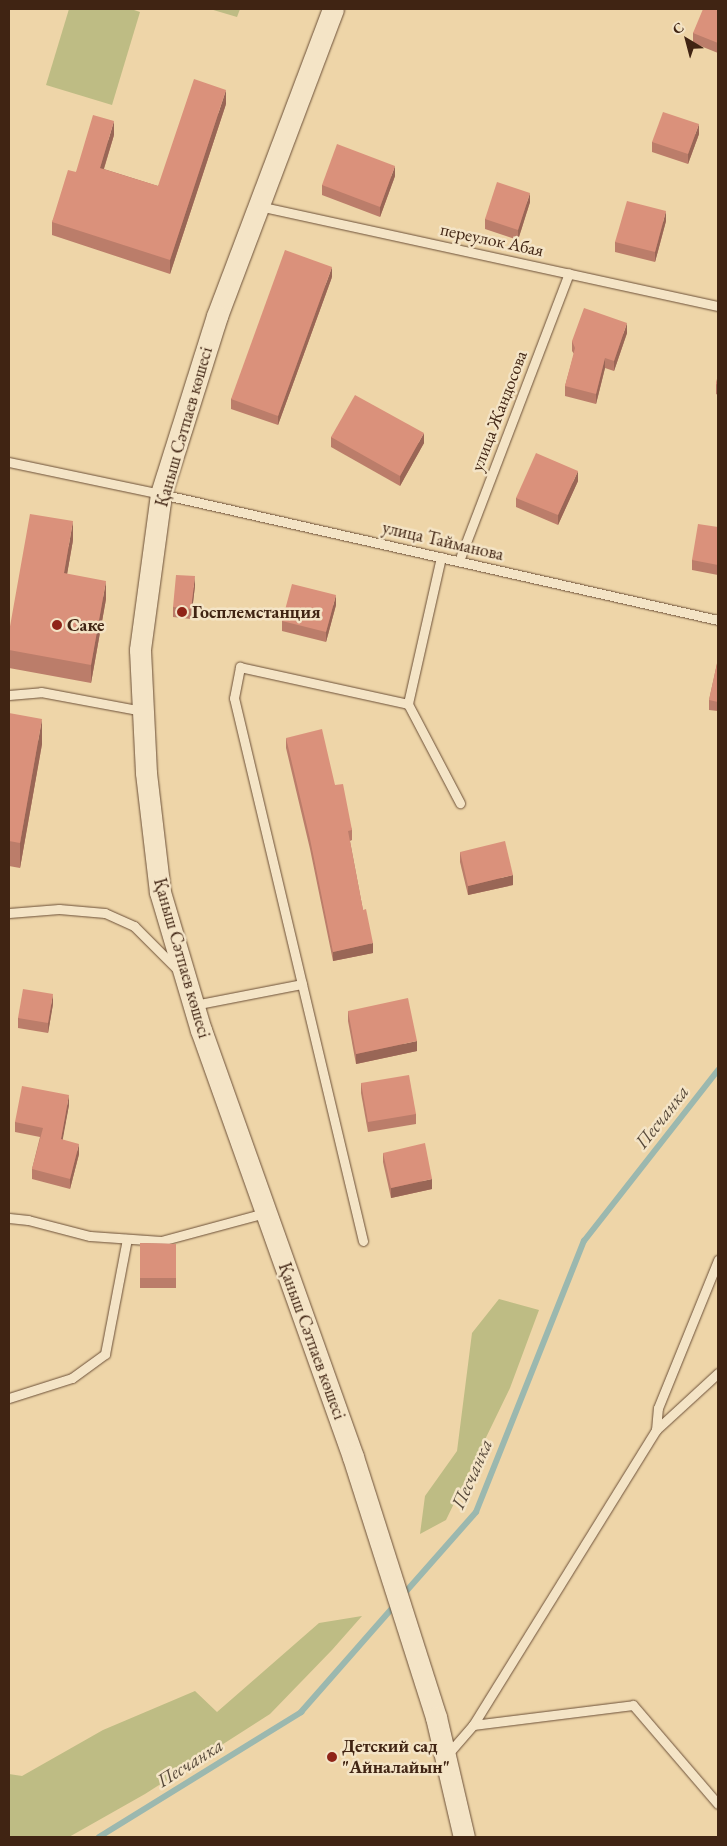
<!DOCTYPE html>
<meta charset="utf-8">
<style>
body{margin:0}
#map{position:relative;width:727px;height:1846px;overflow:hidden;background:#eed5a8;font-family:"EB Garamond",serif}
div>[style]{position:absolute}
.green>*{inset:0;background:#bebc84}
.stream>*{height:6px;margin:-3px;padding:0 3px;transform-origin:3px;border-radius:3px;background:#9bb8af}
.roads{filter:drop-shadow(0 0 1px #6c5038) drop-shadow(0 0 1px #6c5038)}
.service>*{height:9px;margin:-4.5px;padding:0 4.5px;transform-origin:4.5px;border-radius:4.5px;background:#f4e4c6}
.tertiary>*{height:21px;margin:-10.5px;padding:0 10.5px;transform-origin:10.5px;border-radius:10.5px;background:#f4e4c6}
.wall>*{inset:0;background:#bb7d6a}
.shaded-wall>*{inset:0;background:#996656}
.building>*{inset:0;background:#da917b}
.dots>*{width:14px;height:14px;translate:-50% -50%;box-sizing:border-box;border:2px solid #f4e4c6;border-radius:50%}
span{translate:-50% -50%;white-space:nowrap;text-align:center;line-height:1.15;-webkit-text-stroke:5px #f4e4c6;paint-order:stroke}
.street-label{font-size:18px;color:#402413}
.poi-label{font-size:18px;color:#402413;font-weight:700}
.left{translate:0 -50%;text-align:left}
.water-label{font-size:19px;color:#57493a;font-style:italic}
.frame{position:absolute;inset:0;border:10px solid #402413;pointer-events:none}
.north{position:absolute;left:662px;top:15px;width:50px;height:50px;-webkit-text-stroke:4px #f4e4c6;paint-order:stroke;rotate:323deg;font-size:14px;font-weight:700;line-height:20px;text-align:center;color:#402413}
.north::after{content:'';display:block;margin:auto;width:18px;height:22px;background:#402413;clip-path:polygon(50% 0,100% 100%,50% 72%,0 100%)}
</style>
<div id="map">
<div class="green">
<div style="clip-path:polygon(69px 9px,131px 9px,140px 12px,112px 105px,46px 85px)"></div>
<div style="clip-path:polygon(210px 9px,240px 9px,237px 17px)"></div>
<div style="clip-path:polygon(499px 1299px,539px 1310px,510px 1388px,446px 1520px,420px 1534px,425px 1496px,457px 1451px,472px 1333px)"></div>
<div style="clip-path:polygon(362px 1616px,332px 1650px,270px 1714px,145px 1794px,69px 1837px,9px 1837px,9px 1774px,22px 1776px,103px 1730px,195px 1691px,217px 1712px,319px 1623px)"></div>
</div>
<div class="stream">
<div style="left:402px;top:1596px;width:112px;rotate:-48.6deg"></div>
<div style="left:476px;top:1512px;width:292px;rotate:-68.3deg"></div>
<div style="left:584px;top:1241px;width:217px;rotate:-51.9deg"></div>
<div style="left:99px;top:1837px;width:238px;rotate:-31.7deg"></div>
<div style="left:301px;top:1712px;width:144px;rotate:-48.7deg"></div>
</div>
<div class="roads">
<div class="service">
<div style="left:259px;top:206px;width:470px;rotate:12.3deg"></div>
<div style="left:9px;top:462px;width:155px;rotate:11.9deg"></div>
<div style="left:161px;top:494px;width:571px;rotate:12.75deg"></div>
<div style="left:441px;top:557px;width:151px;rotate:102.7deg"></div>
<div style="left:408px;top:704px;width:112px;rotate:62.3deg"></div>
<div style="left:459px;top:561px;width:308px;rotate:-69.1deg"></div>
<div style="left:9px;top:695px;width:32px;rotate:-5deg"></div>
<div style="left:41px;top:692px;width:104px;rotate:10.6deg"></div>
<div style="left:9px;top:913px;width:50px;rotate:-4.6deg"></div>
<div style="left:59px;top:909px;width:46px;rotate:5deg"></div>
<div style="left:105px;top:913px;width:32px;rotate:24deg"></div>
<div style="left:134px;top:926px;width:62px;rotate:45deg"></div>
<div style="left:194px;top:1005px;width:110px;rotate:-11deg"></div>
<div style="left:9px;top:1218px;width:19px;rotate:6deg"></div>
<div style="left:28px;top:1220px;width:64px;rotate:14.5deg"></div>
<div style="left:90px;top:1236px;width:71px;rotate:4deg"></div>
<div style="left:161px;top:1241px;width:108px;rotate:-15.1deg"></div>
<div style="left:363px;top:1241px;width:558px;rotate:-103.36deg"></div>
<div style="left:234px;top:698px;width:32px;rotate:-79deg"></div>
<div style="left:240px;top:667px;width:172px;rotate:12.4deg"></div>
<div style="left:9px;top:1398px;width:66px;rotate:-17.6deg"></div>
<div style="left:72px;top:1378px;width:41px;rotate:-36deg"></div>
<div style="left:105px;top:1354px;width:117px;rotate:-79.2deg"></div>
<div style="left:656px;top:1430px;width:22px;rotate:-85deg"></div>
<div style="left:658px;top:1408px;width:160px;rotate:-67.9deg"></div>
<div style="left:473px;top:1725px;width:161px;rotate:-7.1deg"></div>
<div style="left:633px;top:1705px;width:130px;rotate:49.4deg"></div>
<div style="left:447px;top:1755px;width:40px;rotate:-49deg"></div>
<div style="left:473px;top:1725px;width:347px;rotate:-58.2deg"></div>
<div style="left:656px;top:1430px;width:84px;rotate:-42.6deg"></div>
</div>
<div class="tertiary">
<div style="left:333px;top:9px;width:328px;rotate:110.7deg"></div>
<div style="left:217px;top:316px;width:187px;rotate:107.5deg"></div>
<div style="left:161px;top:494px;width:157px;rotate:97.7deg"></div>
<div style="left:140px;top:650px;width:123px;rotate:87.2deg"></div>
<div style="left:146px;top:773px;width:120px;rotate:83.3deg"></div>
<div style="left:160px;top:892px;width:144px;rotate:73.5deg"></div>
<div style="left:201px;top:1030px;width:453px;rotate:70.4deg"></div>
<div style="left:353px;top:1457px;width:273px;rotate:72.3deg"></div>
<div style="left:436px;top:1717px;width:123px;rotate:76.9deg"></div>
</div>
</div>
<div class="wall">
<div style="clip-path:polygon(718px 9px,718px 53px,693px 43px,693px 33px)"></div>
<div style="clip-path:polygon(226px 104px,170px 274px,52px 235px,52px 222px,76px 172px,114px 135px,104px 169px,158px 186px)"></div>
<div style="clip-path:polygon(699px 134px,688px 164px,652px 152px,652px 142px)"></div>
<div style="clip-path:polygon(395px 176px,380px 217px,322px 195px,322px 185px)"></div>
<div style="clip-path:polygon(530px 202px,518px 240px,485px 229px,485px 219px)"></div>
<div style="clip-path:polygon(666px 221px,655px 262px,615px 252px,615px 242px)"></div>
<div style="clip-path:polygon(332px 277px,278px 425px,231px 409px,231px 399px)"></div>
<div style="clip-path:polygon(627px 333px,614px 371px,605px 368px,596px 404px,565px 396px,565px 386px,574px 354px,572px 351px,572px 341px)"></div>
<div style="clip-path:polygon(718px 374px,718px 395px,716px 394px,716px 384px)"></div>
<div style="clip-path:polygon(331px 437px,424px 443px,400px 486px,331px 447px)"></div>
<div style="clip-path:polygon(578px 481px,558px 525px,516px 507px,516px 498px)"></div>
<div style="clip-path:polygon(718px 527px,718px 575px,692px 570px,692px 560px)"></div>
<div style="clip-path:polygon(73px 540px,67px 574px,106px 599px,91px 683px,9px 668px,9px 632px)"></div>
<div style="clip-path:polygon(195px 586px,191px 619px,173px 617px,173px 607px)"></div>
<div style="clip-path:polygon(336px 605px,326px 642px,282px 631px,282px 621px)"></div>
<div style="clip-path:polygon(718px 659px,718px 711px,709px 710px,709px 700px)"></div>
<div style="clip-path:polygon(9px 713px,42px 744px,20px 868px,9px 866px)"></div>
<div style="clip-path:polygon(286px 738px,335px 785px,352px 830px,352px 840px,350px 841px,363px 910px,373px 953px,333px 961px,310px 849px,286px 748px)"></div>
<div style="clip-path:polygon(460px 852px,513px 885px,468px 895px,460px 862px)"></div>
<div style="clip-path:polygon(53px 1004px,48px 1033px,18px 1028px,18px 1018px)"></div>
<div style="clip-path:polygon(348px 1011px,417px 1051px,356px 1064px,348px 1021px)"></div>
<div style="clip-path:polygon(361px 1083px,416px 1114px,416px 1124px,368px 1132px,361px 1093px)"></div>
<div style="clip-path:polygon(69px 1105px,62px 1140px,79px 1154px,70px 1189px,32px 1179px,32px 1169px,40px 1137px,15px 1132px,15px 1122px)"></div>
<div style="clip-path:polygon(383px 1153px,432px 1189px,391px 1198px,383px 1162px)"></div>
<div style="clip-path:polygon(140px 1243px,176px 1244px,176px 1288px,140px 1288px)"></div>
</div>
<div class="shaded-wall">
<div style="clip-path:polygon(226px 90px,226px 104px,170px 274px,170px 260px)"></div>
<div style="clip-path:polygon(114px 121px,114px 135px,100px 181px,100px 168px)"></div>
<div style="clip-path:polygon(699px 124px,699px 134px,688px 164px,688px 154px)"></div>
<div style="clip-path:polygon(395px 166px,395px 176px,380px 217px,380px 207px)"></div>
<div style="clip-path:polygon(530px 193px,530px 202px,518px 240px,518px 230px)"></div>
<div style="clip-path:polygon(666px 211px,666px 221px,655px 262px,655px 252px)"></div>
<div style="clip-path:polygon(332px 267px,332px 277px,278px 425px,278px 416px)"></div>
<div style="clip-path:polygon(627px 323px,627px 333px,614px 371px,614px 361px)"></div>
<div style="clip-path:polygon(605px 358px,605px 368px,596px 404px,596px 394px)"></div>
<div style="clip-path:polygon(424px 433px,424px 443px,400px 486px,400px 476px)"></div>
<div style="clip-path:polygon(578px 471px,578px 481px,558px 525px,558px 515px)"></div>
<div style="clip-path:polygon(73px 521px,73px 540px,64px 592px,64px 573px)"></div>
<div style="clip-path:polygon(195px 576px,195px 586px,191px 619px,191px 609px)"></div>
<div style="clip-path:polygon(106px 581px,106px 599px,91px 683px,91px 665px)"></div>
<div style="clip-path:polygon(336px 595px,336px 605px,326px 642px,326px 632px)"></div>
<div style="clip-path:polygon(42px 719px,42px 744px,20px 868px,20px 843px)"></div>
<div style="clip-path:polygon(513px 875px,513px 885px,468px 895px,468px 886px)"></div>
<div style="clip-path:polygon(373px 943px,373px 953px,333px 961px,333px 952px)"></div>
<div style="clip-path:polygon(53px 994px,53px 1004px,48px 1033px,48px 1023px)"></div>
<div style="clip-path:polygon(417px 1041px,417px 1051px,356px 1064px,356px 1054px)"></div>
<div style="clip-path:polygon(69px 1095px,69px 1105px,61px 1149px,61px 1139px)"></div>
<div style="clip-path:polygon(79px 1144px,79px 1154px,70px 1189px,70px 1179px)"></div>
<div style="clip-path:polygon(432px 1179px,432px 1189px,391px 1198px,391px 1188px)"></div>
</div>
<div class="building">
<div style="clip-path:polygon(703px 9px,718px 9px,718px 43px,693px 33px)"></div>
<div style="clip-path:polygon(194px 79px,226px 90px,170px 260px,52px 222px,68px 170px,76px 172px,93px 115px,114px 121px,100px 168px,158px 186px)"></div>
<div style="clip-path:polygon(663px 112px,699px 124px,688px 154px,652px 142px)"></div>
<div style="clip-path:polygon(337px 144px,395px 166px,380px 207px,322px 185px)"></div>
<div style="clip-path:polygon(497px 182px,530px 193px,518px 230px,485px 219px)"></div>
<div style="clip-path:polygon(627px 201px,666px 211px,655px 252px,615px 242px)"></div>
<div style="clip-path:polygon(285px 250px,332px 267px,278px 416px,231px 399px)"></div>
<div style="clip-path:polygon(584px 308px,627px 323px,614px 361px,605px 358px,596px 394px,565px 386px,575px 348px,572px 341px)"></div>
<div style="clip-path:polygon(718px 374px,718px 385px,716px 384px)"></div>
<div style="clip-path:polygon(355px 395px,424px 433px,400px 476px,331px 437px)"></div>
<div style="clip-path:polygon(536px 453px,578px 471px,558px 515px,516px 498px)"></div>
<div style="clip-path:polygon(30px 514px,73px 521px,64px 573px,106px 581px,91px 665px,9px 650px,9px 632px)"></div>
<div style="clip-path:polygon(698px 524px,718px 527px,718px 565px,692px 560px)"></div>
<div style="clip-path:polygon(176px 575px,195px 576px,191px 609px,173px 607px)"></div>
<div style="clip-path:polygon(292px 584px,336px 595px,326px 632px,282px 621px)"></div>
<div style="clip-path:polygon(718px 659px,718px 702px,709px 700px)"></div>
<div style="clip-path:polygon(9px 713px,42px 719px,20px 843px,9px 841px)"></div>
<div style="clip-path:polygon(322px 729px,335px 785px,343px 784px,352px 830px,348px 831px,363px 910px,366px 909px,373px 943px,333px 952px,310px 839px,286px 738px)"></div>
<div style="clip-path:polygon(505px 841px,513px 875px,468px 886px,460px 852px)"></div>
<div style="clip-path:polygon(23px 989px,53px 994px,48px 1023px,18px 1018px)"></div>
<div style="clip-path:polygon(408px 998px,417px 1041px,356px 1054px,348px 1011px)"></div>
<div style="clip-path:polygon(409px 1075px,416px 1114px,368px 1122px,361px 1083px)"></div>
<div style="clip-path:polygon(22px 1086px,69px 1095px,61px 1139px,79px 1144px,70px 1179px,32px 1169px,43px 1128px,15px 1122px)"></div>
<div style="clip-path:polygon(425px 1143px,432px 1179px,391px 1188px,383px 1153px)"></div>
<div style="clip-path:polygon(140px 1243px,176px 1244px,176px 1278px,140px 1278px)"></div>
</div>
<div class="dots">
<div style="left:182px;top:612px;background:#8f2418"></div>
<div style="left:57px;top:625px;background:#8f2418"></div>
<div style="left:332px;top:1757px;background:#8f2418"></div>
</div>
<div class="street-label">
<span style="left:492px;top:240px;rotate:12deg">переулок Абая</span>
<span style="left:499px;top:411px;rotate:-69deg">улица Жандосова</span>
<span style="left:184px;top:427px;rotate:-74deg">Қаныш Сәтпаев көшесі</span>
<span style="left:443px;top:541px;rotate:13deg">улица Тайманова</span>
<span style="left:182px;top:958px;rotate:74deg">Қаныш Сәтпаев көшесі</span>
<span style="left:312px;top:1341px;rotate:70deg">Қаныш Сәтпаев көшесі</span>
</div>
<div class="poi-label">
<span class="left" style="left:192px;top:612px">Госплемстанция</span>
<span class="left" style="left:67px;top:625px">Саке</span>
<span class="left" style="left:342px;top:1757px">Детский сад<br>"Айналайын"</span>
</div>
<div class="water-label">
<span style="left:662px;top:1117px;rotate:-52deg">Песчанка</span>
<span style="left:472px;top:1474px;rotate:-66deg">Песчанка</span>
<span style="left:190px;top:1763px;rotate:-32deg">Песчанка</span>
</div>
<div class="frame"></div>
<div class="north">С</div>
</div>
